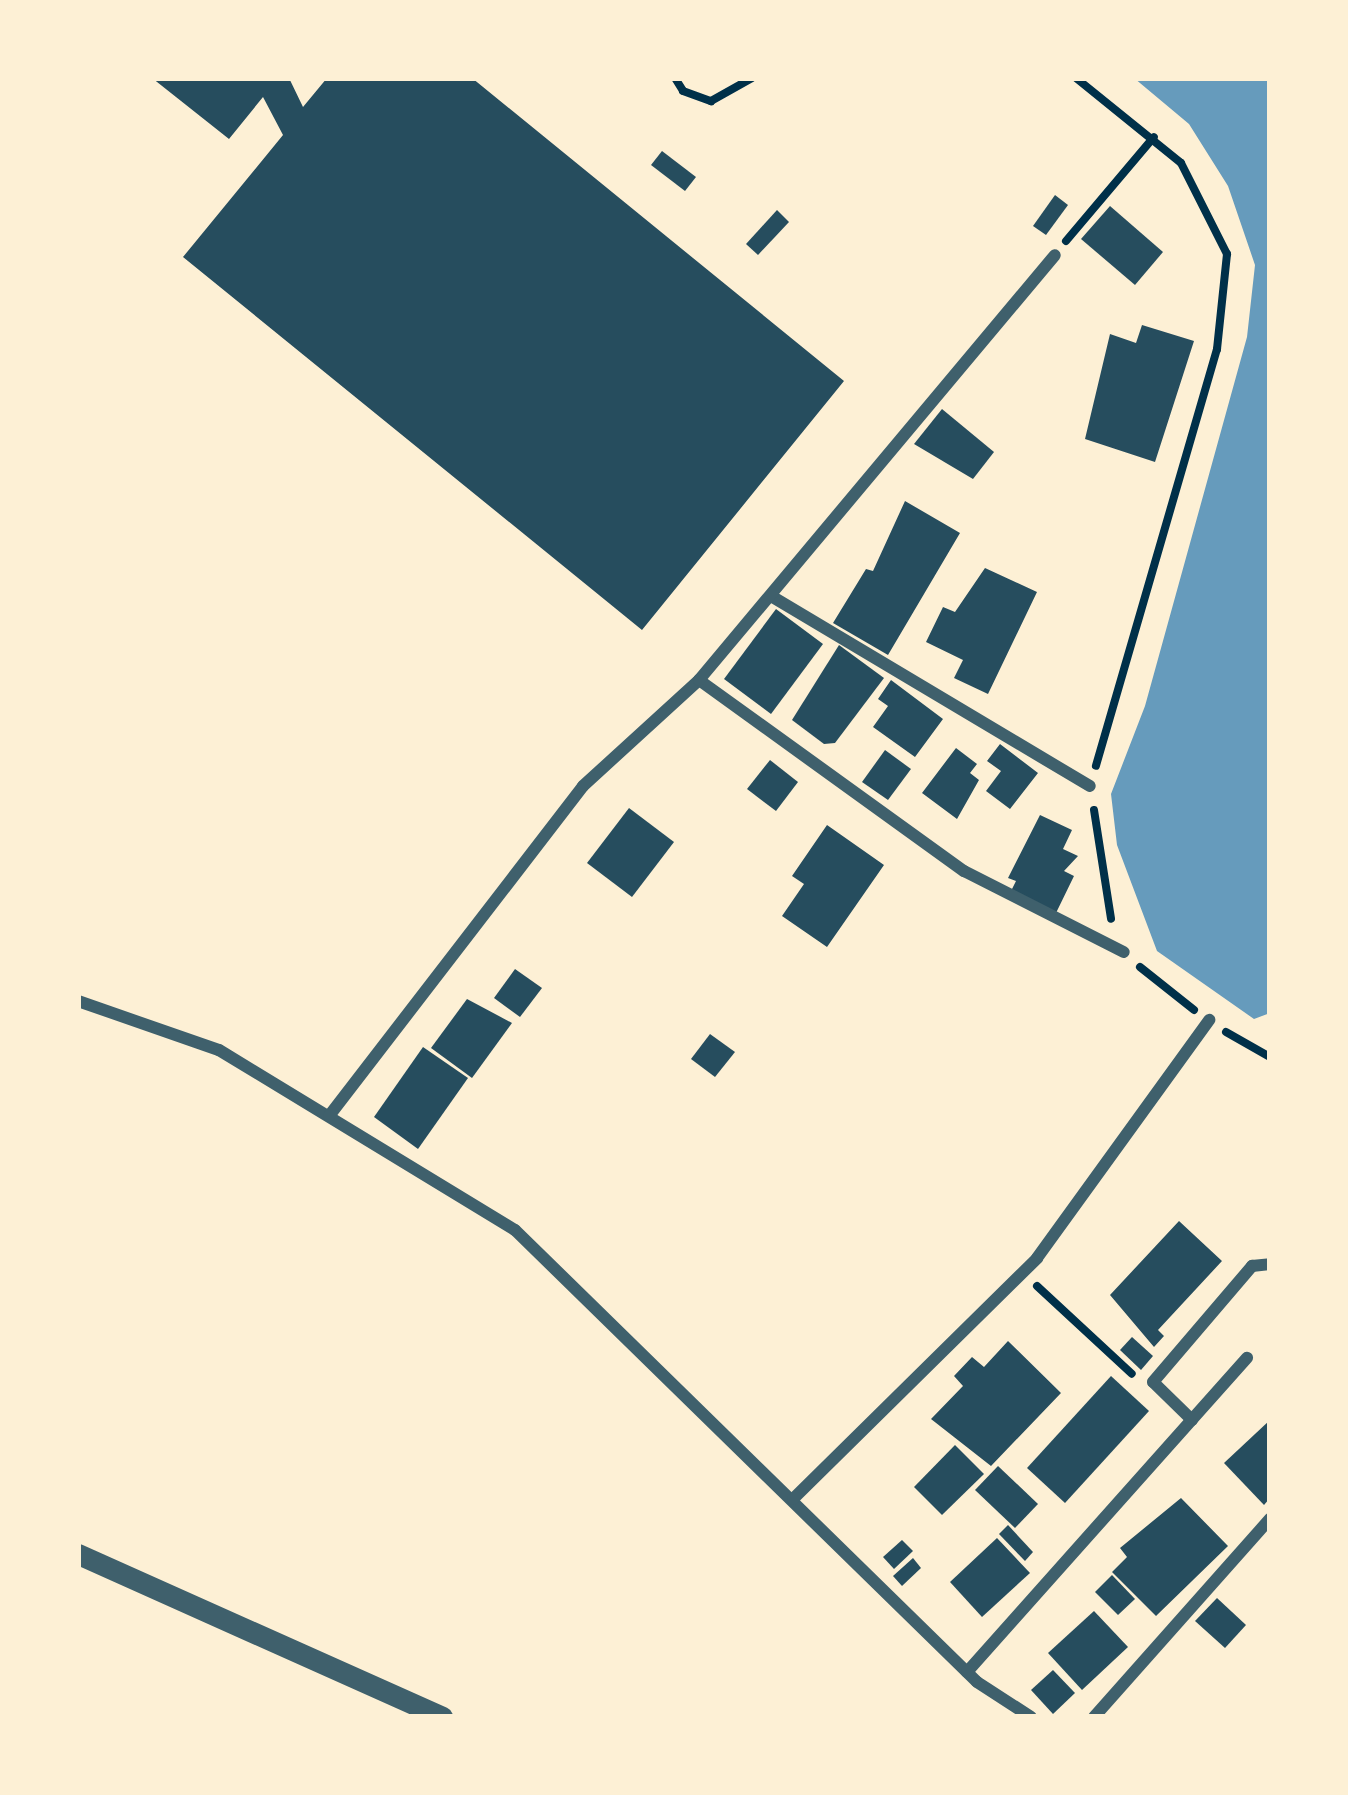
<!DOCTYPE html>
<style>
body{margin:0}
#map{position:relative;width:1348px;height:1795px;overflow:hidden;background:#fdf0d5;font-family:"PT Sans",sans-serif}
div>[style]{position:absolute}
.water>*{inset:0;background:#669bbc}
.building>*{inset:0;background:#264d5e}
.path>*{height:8px;margin:-4px;padding:0 4px;transform-origin:4px;border-radius:4px;background:#003049}
.minor>*{height:12px;margin:-6px;padding:0 6px;transform-origin:6px;border-radius:6px;background:#3f606c}
.tertiary>*{height:21px;margin:-10.5px;padding:0 10.5px;transform-origin:10.5px;border-radius:10.5px;background:#3f606c}
span{translate:-50% -50%;white-space:nowrap;text-align:center;line-height:1.15;-webkit-text-stroke:12px #fdf0d5;paint-order:stroke}
.frame{position:absolute;inset:0;border:81px solid #fdf0d5;pointer-events:none}
</style>
<div id="map">
<div class="water">
<div style="clip-path:polygon(1134px 78px,1270px 78px,1270px 1013px,1254px 1019px,1157px 951px,1117px 845px,1111px 794px,1145px 706px,1247px 337px,1255px 265px,1228px 186px,1189px 124px)"></div>
</div>
<div class="building">
<div style="clip-path:polygon(152px 78px,289px 78px,303px 107px,327px 78px,472px 78px,844px 381px,642px 630px,183px 257px,283px 135px,263px 97px,229px 139px)"></div>
<div style="clip-path:polygon(662px 151px,696px 177px,685px 191px,651px 165px)"></div>
<div style="clip-path:polygon(1055px 195px,1068px 205px,1046px 235px,1033px 226px)"></div>
<div style="clip-path:polygon(1110px 206px,1163px 252px,1135px 285px,1081px 239px)"></div>
<div style="clip-path:polygon(777px 210px,789px 222px,758px 255px,746px 244px)"></div>
<div style="clip-path:polygon(1142px 325px,1194px 341px,1155px 462px,1085px 439px,1110px 334px,1136px 343px)"></div>
<div style="clip-path:polygon(942px 409px,994px 452px,973px 479px,914px 444px)"></div>
<div style="clip-path:polygon(905px 501px,960px 533px,888px 655px,833px 623px,866px 569px,873px 571px)"></div>
<div style="clip-path:polygon(985px 568px,1037px 592px,988px 694px,954px 678px,963px 660px,926px 642px,943px 607px,955px 612px)"></div>
<div style="clip-path:polygon(776px 609px,823px 644px,771px 714px,724px 679px)"></div>
<div style="clip-path:polygon(839px 645px,884px 678px,835px 743px,824px 744px,792px 720px)"></div>
<div style="clip-path:polygon(891px 680px,943px 719px,915px 757px,873px 727px,888px 706px,878px 699px)"></div>
<div style="clip-path:polygon(1000px 744px,1038px 773px,1010px 809px,986px 791px,1001px 771px,987px 761px)"></div>
<div style="clip-path:polygon(956px 748px,977px 764px,970px 773px,979px 780px,957px 819px,922px 793px)"></div>
<div style="clip-path:polygon(885px 750px,911px 769px,888px 800px,862px 782px)"></div>
<div style="clip-path:polygon(770px 760px,798px 782px,776px 811px,747px 789px)"></div>
<div style="clip-path:polygon(629px 808px,674px 842px,632px 897px,587px 863px)"></div>
<div style="clip-path:polygon(1040px 815px,1072px 830px,1063px 849px,1078px 856px,1064px 871px,1074px 876px,1056px 913px,1011px 891px,1016px 881px,1008px 878px)"></div>
<div style="clip-path:polygon(827px 825px,884px 865px,827px 947px,782px 916px,804px 884px,792px 876px)"></div>
<div style="clip-path:polygon(515px 969px,542px 988px,520px 1017px,494px 998px)"></div>
<div style="clip-path:polygon(467px 999px,512px 1023px,472px 1078px,431px 1048px)"></div>
<div style="clip-path:polygon(710px 1034px,735px 1052px,715px 1077px,691px 1059px)"></div>
<div style="clip-path:polygon(423px 1047px,468px 1078px,418px 1149px,374px 1117px)"></div>
<div style="clip-path:polygon(1179px 1221px,1222px 1261px,1158px 1330px,1164px 1336px,1154px 1347px,1110px 1295px)"></div>
<div style="clip-path:polygon(1132px 1337px,1153px 1356px,1141px 1370px,1120px 1350px)"></div>
<div style="clip-path:polygon(1008px 1341px,1061px 1393px,991px 1466px,931px 1419px,963px 1386px,954px 1376px,972px 1357px,984px 1367px)"></div>
<div style="clip-path:polygon(1111px 1376px,1149px 1411px,1065px 1503px,1027px 1468px)"></div>
<div style="clip-path:polygon(1270px 1420px,1270px 1498px,1264px 1505px,1224px 1463px)"></div>
<div style="clip-path:polygon(955px 1445px,984px 1474px,942px 1515px,914px 1487px)"></div>
<div style="clip-path:polygon(998px 1466px,1038px 1504px,1015px 1528px,975px 1490px)"></div>
<div style="clip-path:polygon(1181px 1498px,1228px 1546px,1156px 1616px,1112px 1572px,1127px 1557px,1120px 1548px)"></div>
<div style="clip-path:polygon(1008px 1525px,1033px 1552px,1025px 1561px,999px 1534px)"></div>
<div style="clip-path:polygon(997px 1538px,1030px 1573px,982px 1617px,950px 1582px)"></div>
<div style="clip-path:polygon(902px 1540px,913px 1551px,894px 1569px,883px 1557px)"></div>
<div style="clip-path:polygon(913px 1558px,921px 1568px,902px 1586px,893px 1576px)"></div>
<div style="clip-path:polygon(1112px 1575px,1135px 1599px,1118px 1615px,1095px 1592px)"></div>
<div style="clip-path:polygon(1217px 1598px,1246px 1625px,1225px 1648px,1195px 1621px)"></div>
<div style="clip-path:polygon(1094px 1611px,1128px 1647px,1082px 1690px,1048px 1653px)"></div>
<div style="clip-path:polygon(1053px 1670px,1075px 1693px,1053px 1714px,1031px 1690px)"></div>
</div>
<div class="path">
<div style="left:675px;top:78px;width:15px;rotate:58deg"></div>
<div style="left:683px;top:91px;width:30px;rotate:20deg"></div>
<div style="left:711px;top:101px;width:47px;rotate:-29.3deg"></div>
<div style="left:1076px;top:78px;width:135px;rotate:39deg"></div>
<div style="left:1181px;top:163px;width:102px;rotate:63.2deg"></div>
<div style="left:1227px;top:254px;width:96px;rotate:96deg"></div>
<div style="left:1217px;top:349px;width:434px;rotate:106.2deg"></div>
<div style="left:1066px;top:241px;width:136px;rotate:-49.8deg"></div>
<div style="left:1094px;top:810px;width:110px;rotate:81.1deg"></div>
<div style="left:1140px;top:967px;width:69px;rotate:38.5deg"></div>
<div style="left:1226px;top:1032px;width:51px;rotate:29.6deg"></div>
<div style="left:1037px;top:1286px;width:129px;rotate:42.8deg"></div>
</div>
<div class="minor">
<div style="left:771px;top:596px;width:371px;rotate:30.8deg"></div>
<div style="left:699px;top:680px;width:327px;rotate:35.8deg"></div>
<div style="left:964px;top:871px;width:179px;rotate:26.9deg"></div>
<div style="left:78px;top:1001px;width:149px;rotate:19.2deg"></div>
<div style="left:219px;top:1050px;width:346px;rotate:31.3deg"></div>
<div style="left:515px;top:1230px;width:646px;rotate:44.37deg"></div>
<div style="left:977px;top:1682px;width:64px;rotate:32.9deg"></div>
<div style="left:329px;top:1116px;width:416px;rotate:-52.4deg"></div>
<div style="left:583px;top:786px;width:157px;rotate:-42.4deg"></div>
<div style="left:699px;top:680px;width:554px;rotate:-50.05deg"></div>
<div style="left:1192px;top:1420px;width:54px;rotate:-135.7deg"></div>
<div style="left:1153px;top:1382px;width:153px;rotate:-49.5deg"></div>
<div style="left:1252px;top:1266px;width:18px;rotate:-6deg"></div>
<div style="left:793px;top:1499px;width:343px;rotate:-44.6deg"></div>
<div style="left:1037px;top:1258px;width:294px;rotate:-54.1deg"></div>
<div style="left:967px;top:1672px;width:421px;rotate:-48.3deg"></div>
<div style="left:1094px;top:1717px;width:265px;rotate:-48.4deg"></div>
</div>
<div class="tertiary">
<div style="left:78px;top:1554px;width:399px;rotate:24.1deg"></div>
</div>
<div class="frame"></div>
</div>
